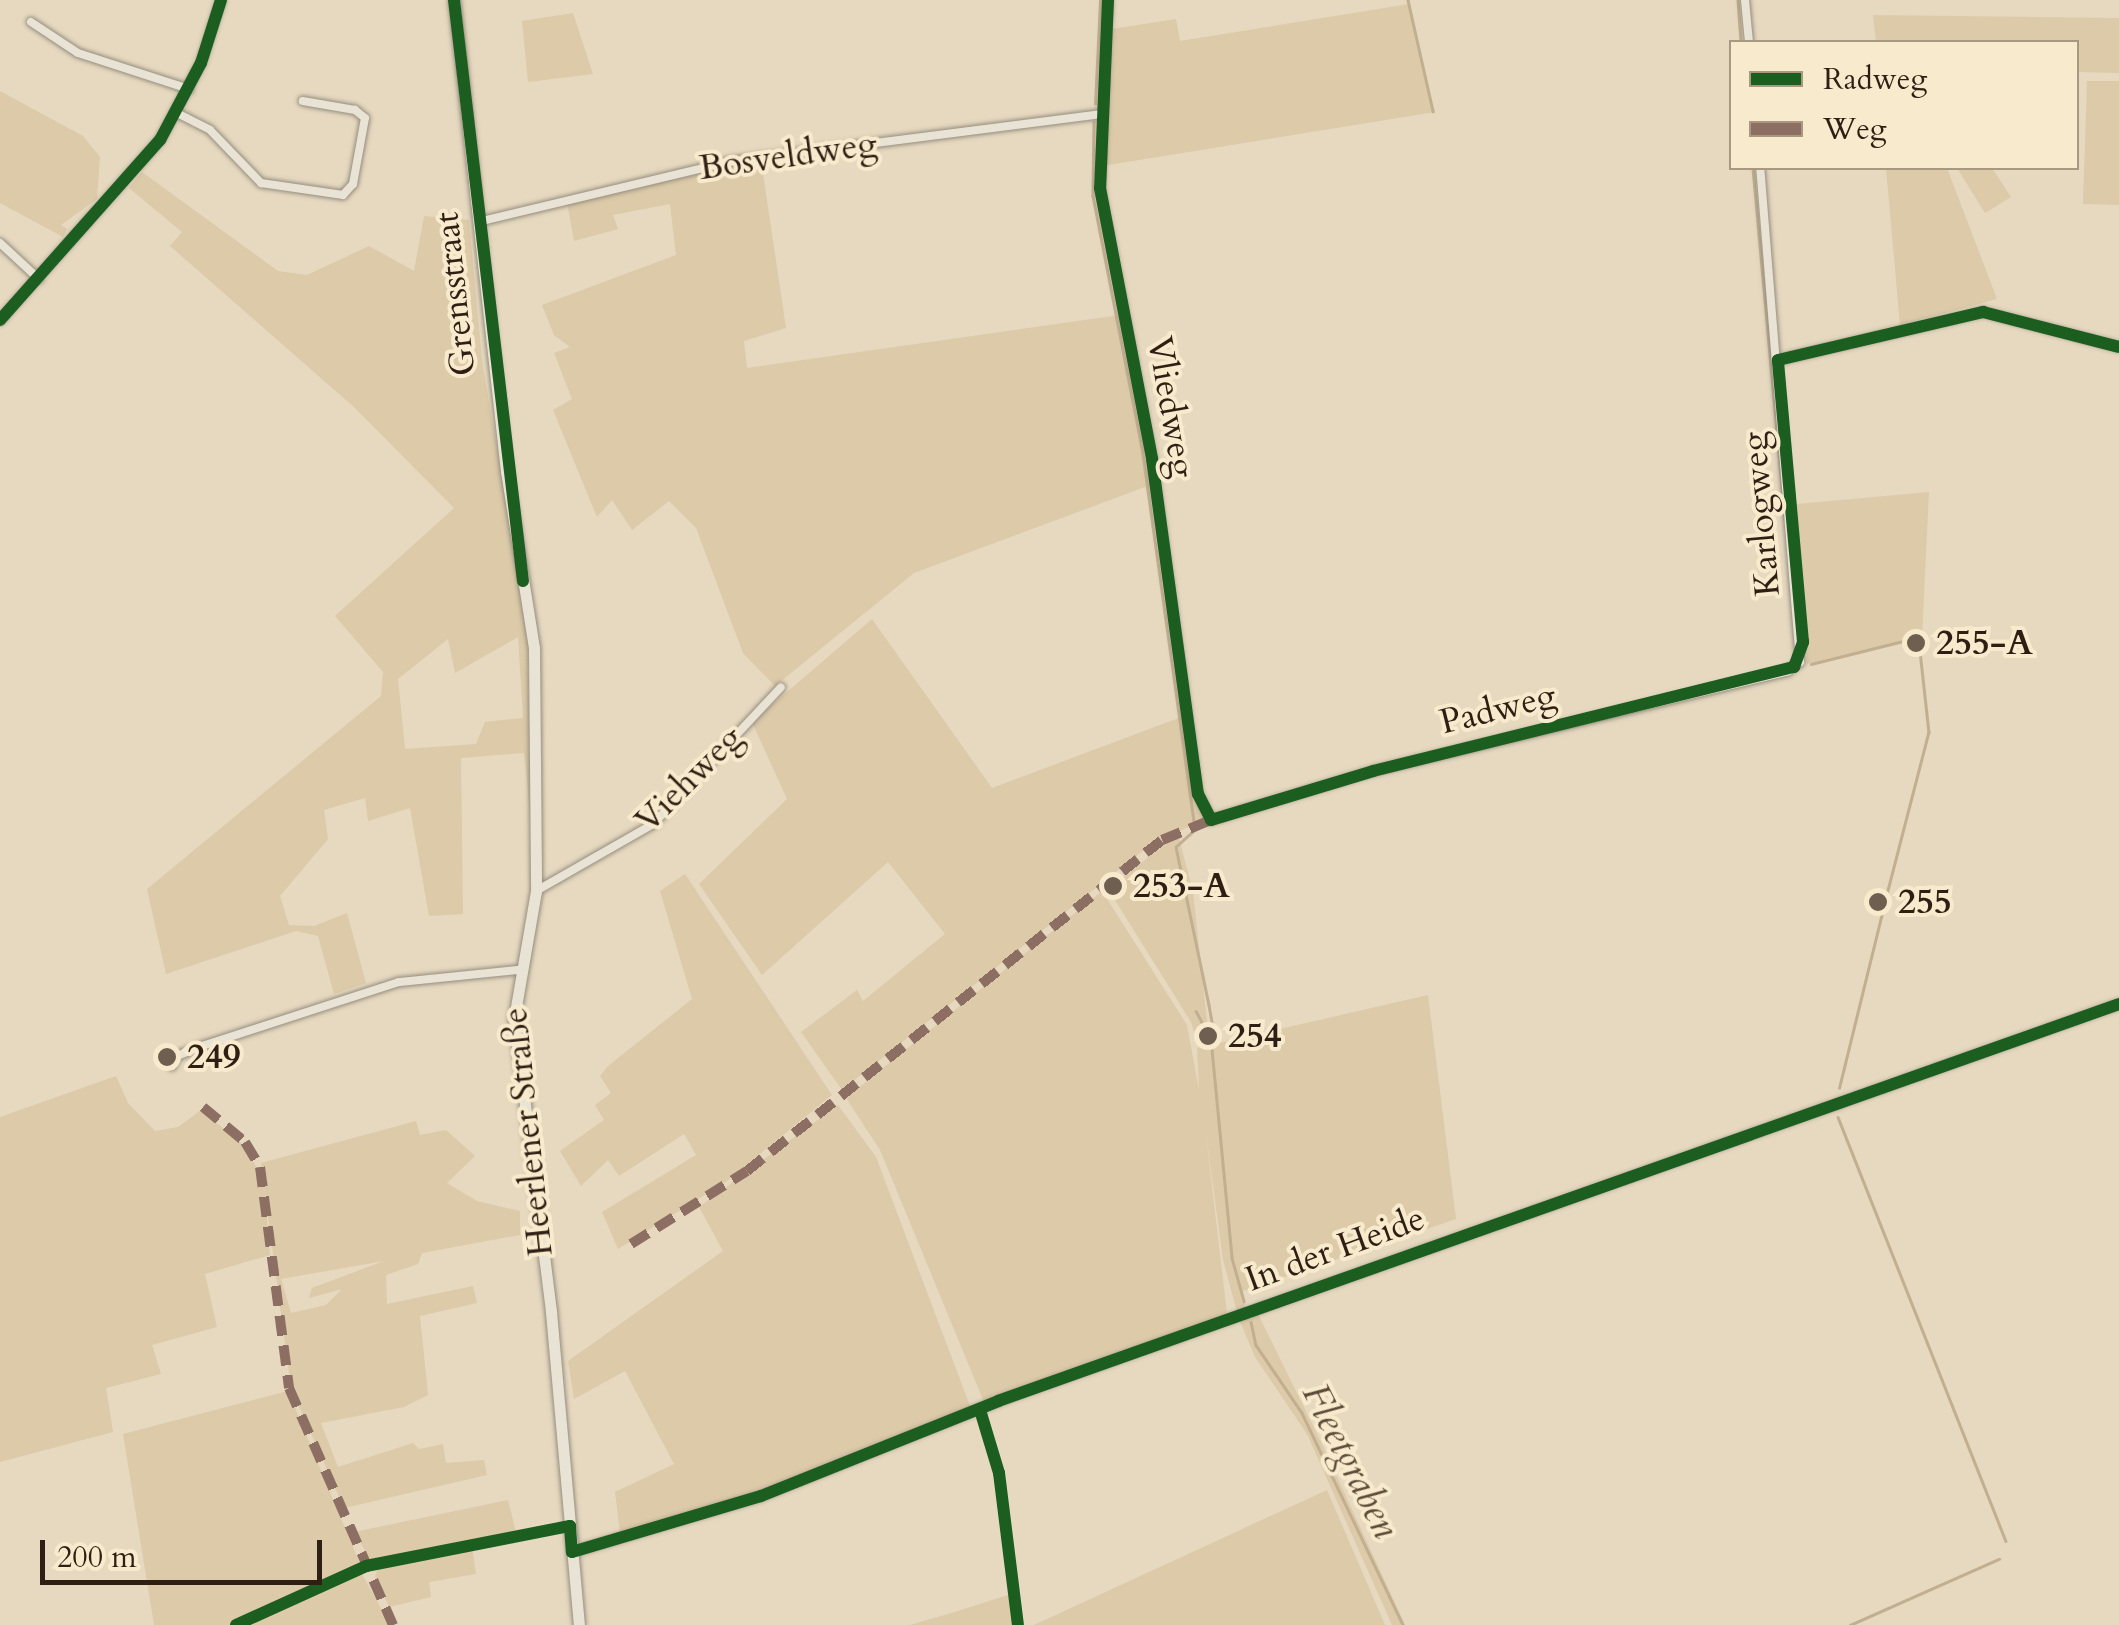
<!DOCTYPE html>
<meta charset="utf-8">
<style>
body{margin:0}
#map{position:relative;width:2119px;height:1625px;overflow:hidden;background:#e6d9c0;font-family:Cardo,serif}
div>[style]{position:absolute}
.green>*{inset:0;background:#dccaa9}
.stream>*{height:2.5px;margin:-1.25px;padding:0 1.25px;transform-origin:1.25px;border-radius:1.25px;background:#c2af90}
.roads{filter:drop-shadow(0 0 2px #968d7d) drop-shadow(0 0 2px #968d7d)}
.street>*{height:8px;margin:-4px;padding:0 4px;transform-origin:4px;border-radius:4px;background:#e9e3d6}
.secondary>*{height:11px;margin:-5.5px;padding:0 5.5px;transform-origin:5.5px;border-radius:5.5px;background:#e9e3d6}
.quiet>*{height:10px;margin-top:-5px;transform-origin:0;background:repeating-linear-gradient(90deg,#8d6e63 0 20px,transparent 0 30px)}
.cycleway>*{height:12px;margin:-6px;padding:0 6px;transform-origin:6px;border-radius:6px;background:#1b5e20}
.dots>*{width:28px;height:28px;translate:-50% -50%;box-sizing:border-box;border:5px solid #f8eacc;border-radius:50%}
span{translate:-50% -50%;white-space:nowrap;text-align:center;line-height:1.15;-webkit-text-stroke:8px #f8eacc;paint-order:stroke}
.street-label{font-size:35px;color:#2f1e14}
.poi-label{font-size:35px;color:#2f1e14;font-weight:700}
.left{translate:0 -50%;text-align:left}
.water-label{font-size:38px;color:#5d4a38;font-style:italic}
.legend{position:absolute;left:1729px;top:40px;width:350px;height:130px;box-sizing:border-box;background:#f8eacc;border:2px solid #a89882;margin:0;padding:12px 18px;list-style:none;font-size:30px;color:#2f1e14}
.legend li{display:flex;align-items:center;gap:20px;height:50px}
.legend b{width:50px;border:2px solid #a89882}
.scale{position:absolute;left:40px;top:1540px;width:282px;height:45px;box-sizing:border-box;border:5px solid #2f1e14;border-top:0;padding-left:12px;font-size:30px;line-height:35px;white-space:nowrap;color:#2f1e14;-webkit-text-stroke:8px #f8eacc;paint-order:stroke}
</style>
<div id="map">
<div class="green">
<div style="clip-path:polygon(1409px 4px,1435px 112px,1102px 166px,1112px 29px,1176px 19px,1180px 41px)"></div>
<div style="clip-path:polygon(573px 13px,593px 74px,528px 82px,522px 21px)"></div>
<div style="clip-path:polygon(1873px 15px,2119px 18px,2119px 73px,2077px 72px,2076px 42px,1876px 42px)"></div>
<div style="clip-path:polygon(2087px 81px,2119px 81px,2119px 205px,2083px 204px)"></div>
<div style="clip-path:polygon(0 91px,83px 136px,100px 157px,97px 199px,61px 225px,67px 229px,63px 237px,0 203px)"></div>
<div style="clip-path:polygon(761px 160px,786px 328px,744px 341px,747px 368px,1120px 315px,1153px 484px,914px 573px,775px 686px,743px 653px,696px 528px,669px 501px,632px 530px,612px 500px,597px 517px,553px 410px,572px 399px,554px 353px,570px 347px,554px 335px,542px 305px,676px 255px,670px 204px,613px 215px,618px 229px,574px 241px,567px 202px)"></div>
<div style="clip-path:polygon(1886px 168px,1947px 168px,1997px 299px,1900px 325px)"></div>
<div style="clip-path:polygon(1957px 168px,1992px 168px,2011px 197px,1985px 213px)"></div>
<div style="clip-path:polygon(evenodd,142px 172px,278px 271px,307px 275px,369px 246px,414px 271px,424px 216px,469px 220px,482px 361px,527px 623px,532px 831px,524px 753px,461px 758px,463px 914px,429px 916px,410px 808px,368px 821px,365px 798px,324px 810px,328px 839px,280px 896px,289px 925px,314px 926px,347px 913px,366px 983px,334px 994px,318px 936px,296px 931px,166px 974px,147px 889px,381px 696px,383px 672px,335px 616px,454px 508px,355px 408px,170px 246px,182px 232px,129px 188px,142px 172px,518px 637px,523px 718px,485px 722px,476px 744px,405px 749px,398px 679px,448px 639px,455px 673px,518px 637px)"></div>
<div style="clip-path:polygon(1929px 492px,1922px 637px,1807px 664px,1797px 504px)"></div>
<div style="clip-path:polygon(872px 619px,992px 788px,1184px 716px,1196px 797px,1206px 820px,1155px 841px,842px 1090px,801px 1032px,857px 990px,863px 1001px,945px 934px,888px 862px,762px 975px,699px 884px,787px 799px,752px 722px)"></div>
<div style="clip-path:polygon(1178px 834px,1193px 892px,1209px 1039px,1197px 1043px,1191px 1022px,1108px 889px)"></div>
<div style="clip-path:polygon(685px 874px,832px 1095px,727px 1181px,618px 1249px,602px 1212px,696px 1155px,684px 1134px,619px 1176px,608px 1160px,581px 1186px,560px 1151px,604px 1120px,595px 1105px,611px 1093px,600px 1076px,608px 1066px,692px 999px,660px 891px)"></div>
<div style="clip-path:polygon(1102px 891px,1187px 1025px,1199px 1090px,1197px 1048px,1428px 995px,1456px 1219px,1240px 1292px,1246px 1309px,1237px 1312px,1223px 1260px,1205px 1126px,1227px 1314px,984px 1402px,880px 1150px,846px 1098px)"></div>
<div style="clip-path:polygon(116px 1076px,128px 1103px,155px 1131px,178px 1127px,201px 1110px,247px 1148px,264px 1183px,270px 1255px,205px 1274px,217px 1327px,152px 1345px,161px 1374px,106px 1388px,113px 1432px,0 1462px,0 1117px)"></div>
<div style="clip-path:polygon(838px 1105px,876px 1157px,970px 1406px,753px 1495px,620px 1533px,615px 1492px,674px 1464px,625px 1371px,574px 1399px,568px 1361px,723px 1251px,699px 1207px)"></div>
<div style="clip-path:polygon(evenodd,416px 1121px,420px 1135px,446px 1130px,475px 1156px,447px 1183px,477px 1201px,520px 1211px,520px 1235px,422px 1253px,418px 1264px,386px 1275px,387px 1304px,473px 1286px,477px 1303px,420px 1316px,428px 1395px,404px 1407px,321px 1423px,338px 1467px,413px 1443px,419px 1449px,443px 1444px,446px 1463px,484px 1460px,487px 1475px,344px 1508px,291px 1388px,261px 1163px,416px 1121px,384px 1261px,312px 1288px,309px 1298px,342px 1289px,326px 1305px,291px 1313px,281px 1279px,384px 1261px)"></div>
<div style="clip-path:polygon(1258px 1314px,1323px 1446px,1405px 1625px,1392px 1625px,1307px 1434px,1255px 1357px,1239px 1319px)"></div>
<div style="clip-path:polygon(288px 1391px,360px 1564px,231px 1625px,154px 1625px,123px 1434px)"></div>
<div style="clip-path:polygon(1327px 1490px,1385px 1625px,1034px 1625px)"></div>
<div style="clip-path:polygon(508px 1500px,516px 1532px,407px 1555px,371px 1561px,354px 1532px)"></div>
<div style="clip-path:polygon(472px 1546px,476px 1574px,429px 1582px,431px 1597px,389px 1607px,375px 1576px,378px 1568px)"></div>
<div style="clip-path:polygon(361px 1572px,390px 1625px,243px 1625px,354px 1574px)"></div>
<div style="clip-path:polygon(1011px 1594px,1015px 1625px,910px 1625px,958px 1611px)"></div>
</div>
<div class="stream">
<div style="left:1408px;top:0;width:114px;rotate:77.3deg"></div>
<div style="left:1738px;top:0;width:42px;rotate:85.9deg"></div>
<div style="left:1095px;top:104px;width:104px;rotate:-87.2deg"></div>
<div style="left:1094px;top:122px;width:74px;rotate:90.8deg"></div>
<div style="left:1093px;top:196px;width:256px;rotate:79deg"></div>
<div style="left:1142px;top:447px;width:356px;rotate:82.1deg"></div>
<div style="left:1191px;top:800px;width:30px;rotate:82deg"></div>
<div style="left:1195px;top:830px;width:25px;rotate:138deg"></div>
<div style="left:1176px;top:847px;width:161px;rotate:78.2deg"></div>
<div style="left:1209px;top:1005px;width:23px;rotate:80deg"></div>
<div style="left:1213px;top:1028px;width:9px;rotate:131deg"></div>
<div style="left:1753px;top:168px;width:353px;rotate:84.8deg"></div>
<div style="left:1811px;top:664px;width:107px;rotate:-14deg"></div>
<div style="left:1915px;top:638px;width:6px;rotate:45deg"></div>
<div style="left:1919px;top:642px;width:91px;rotate:83.7deg"></div>
<div style="left:1929px;top:732px;width:171px;rotate:104.5deg"></div>
<div style="left:1577px;top:718px;width:215px;rotate:-14deg"></div>
<div style="left:1786px;top:666px;width:13px;rotate:-42deg"></div>
<div style="left:1196px;top:1011px;width:24px;rotate:62deg"></div>
<div style="left:1212px;top:1049px;width:210px;rotate:84.5deg"></div>
<div style="left:1232px;top:1258px;width:45px;rotate:74.4deg"></div>
<div style="left:1839px;top:1088px;width:180px;rotate:-76.2deg"></div>
<div style="left:1838px;top:1117px;width:456px;rotate:68.4deg"></div>
<div style="left:1251px;top:1322px;width:24px;rotate:78deg"></div>
<div style="left:1256px;top:1345px;width:82px;rotate:55.9deg"></div>
<div style="left:1302px;top:1413px;width:235px;rotate:64.5deg"></div>
<div style="left:1850px;top:1625px;width:163px;rotate:-23.9deg"></div>
</div>
<div class="roads">
<div class="street">
<div style="left:1108px;top:0;width:188px;rotate:92.4deg"></div>
<div style="left:1100px;top:188px;width:276px;rotate:79.1deg"></div>
<div style="left:1152px;top:459px;width:338px;rotate:82.2deg"></div>
<div style="left:1198px;top:794px;width:29px;rotate:63deg"></div>
<div style="left:1211px;top:820px;width:169px;rotate:-16.8deg"></div>
<div style="left:1373px;top:771px;width:427px;rotate:-13.5deg"></div>
<div style="left:1788px;top:671px;width:15px;rotate:-37deg"></div>
<div style="left:1800px;top:662px;width:496px;rotate:-94.6deg"></div>
<div style="left:1745px;top:0;width:42px;rotate:84.6deg"></div>
<div style="left:31px;top:22px;width:56px;rotate:33.4deg"></div>
<div style="left:78px;top:53px;width:117px;rotate:18deg"></div>
<div style="left:177px;top:113px;width:37px;rotate:27deg"></div>
<div style="left:210px;top:130px;width:74px;rotate:46.1deg"></div>
<div style="left:261px;top:183px;width:83px;rotate:8.3deg"></div>
<div style="left:343px;top:195px;width:15px;rotate:-48deg"></div>
<div style="left:353px;top:184px;width:67px;rotate:-79.7deg"></div>
<div style="left:365px;top:118px;width:13px;rotate:-141deg"></div>
<div style="left:355px;top:110px;width:53px;rotate:-170.2deg"></div>
<div style="left:478px;top:222px;width:256px;rotate:-13.5deg"></div>
<div style="left:727px;top:162px;width:378px;rotate:-7.3deg"></div>
<div style="left:0;top:243px;width:53px;rotate:42.7deg"></div>
<div style="left:0;top:320px;width:241px;rotate:-48.4deg"></div>
<div style="left:160px;top:140px;width:87px;rotate:-62deg"></div>
<div style="left:201px;top:63px;width:66px;rotate:-72.4deg"></div>
<div style="left:1778px;top:360px;width:211px;rotate:-13.2deg"></div>
<div style="left:1983px;top:312px;width:140px;rotate:14.4deg"></div>
<div style="left:536px;top:891px;width:135px;rotate:-29.8deg"></div>
<div style="left:653px;top:824px;width:187px;rotate:-46.9deg"></div>
<div style="left:172px;top:1066px;width:11px;rotate:-63deg"></div>
<div style="left:177px;top:1056px;width:27px;rotate:-22deg"></div>
<div style="left:202px;top:1046px;width:207px;rotate:-18deg"></div>
<div style="left:399px;top:982px;width:120px;rotate:-5.8deg"></div>
<div style="left:572px;top:1552px;width:197px;rotate:-16.5deg"></div>
<div style="left:761px;top:1496px;width:255px;rotate:-21.8deg"></div>
<div style="left:998px;top:1401px;width:1189px;rotate:-19.5deg"></div>
</div>
<div class="secondary">
<div style="left:454px;top:0;width:474px;rotate:83.7deg"></div>
<div style="left:506px;top:471px;width:179px;rotate:81deg"></div>
<div style="left:534px;top:648px;width:243px;rotate:89.5deg"></div>
<div style="left:536px;top:891px;width:129px;rotate:99.8deg"></div>
<div style="left:514px;top:1018px;width:296px;rotate:82.8deg"></div>
<div style="left:551px;top:1312px;width:314px;rotate:84.9deg"></div>
</div>
</div>
<div class="quiet">
<div style="left:203px;top:1107px;width:55px;rotate:39.8deg"></div>
<div style="left:245px;top:1142px;width:29px;rotate:59deg"></div>
<div style="left:260px;top:1167px;width:223px;rotate:82.5deg"></div>
<div style="left:289px;top:1388px;width:259px;rotate:66.3deg"></div>
<div style="left:631px;top:1244px;width:137px;rotate:-32.2deg"></div>
<div style="left:747px;top:1171px;width:531px;rotate:-38.58deg"></div>
<div style="left:1162px;top:840px;width:53px;rotate:-22.2deg"></div>
</div>
<div class="cycleway">
<div style="left:454px;top:0;width:585px;rotate:83.23deg"></div>
<div style="left:1108px;top:0;width:188px;rotate:92.4deg"></div>
<div style="left:1100px;top:188px;width:276px;rotate:79.1deg"></div>
<div style="left:1152px;top:459px;width:338px;rotate:82.2deg"></div>
<div style="left:1198px;top:794px;width:29px;rotate:63deg"></div>
<div style="left:1211px;top:820px;width:169px;rotate:-16.8deg"></div>
<div style="left:1373px;top:771px;width:434px;rotate:-13.9deg"></div>
<div style="left:1794px;top:667px;width:27px;rotate:-70deg"></div>
<div style="left:1803px;top:642px;width:283px;rotate:-95.1deg"></div>
<div style="left:1778px;top:360px;width:211px;rotate:-13.2deg"></div>
<div style="left:1983px;top:312px;width:140px;rotate:14.4deg"></div>
<div style="left:0;top:320px;width:241px;rotate:-48.4deg"></div>
<div style="left:160px;top:140px;width:87px;rotate:-62deg"></div>
<div style="left:201px;top:63px;width:66px;rotate:-72.4deg"></div>
<div style="left:980px;top:1410px;width:66px;rotate:73.2deg"></div>
<div style="left:999px;top:1473px;width:153px;rotate:82.9deg"></div>
<div style="left:236px;top:1625px;width:143px;rotate:-24.4deg"></div>
<div style="left:366px;top:1566px;width:208px;rotate:-11.1deg"></div>
<div style="left:570px;top:1526px;width:26px;rotate:86deg"></div>
<div style="left:572px;top:1552px;width:197px;rotate:-16.5deg"></div>
<div style="left:761px;top:1496px;width:255px;rotate:-21.8deg"></div>
<div style="left:998px;top:1401px;width:1189px;rotate:-19.5deg"></div>
</div>
<div class="dots">
<div style="left:1916px;top:643px;background:#6f5f50"></div>
<div style="left:1113px;top:886px;background:#6f5f50"></div>
<div style="left:1878px;top:902px;background:#6f5f50"></div>
<div style="left:1208px;top:1036px;background:#6f5f50"></div>
<div style="left:167px;top:1057px;background:#6f5f50"></div>
</div>
<div class="street-label">
<span style="left:788px;top:156px;rotate:-8deg">Bosveldweg</span>
<span style="left:455px;top:294px;rotate:-96deg">Grensstraat</span>
<span style="left:1171px;top:407px;rotate:80deg">Vliedweg</span>
<span style="left:1761px;top:514px;rotate:-95deg">Karlogweg</span>
<span style="left:1498px;top:709px;rotate:-14deg">Padweg</span>
<span style="left:689px;top:779px;rotate:-45deg">Viehweg</span>
<span style="left:528px;top:1132px;rotate:-96deg">Heerlener Straße</span>
<span style="left:1335px;top:1249px;rotate:-20deg">In der Heide</span>
</div>
<div class="poi-label">
<span class="left" style="left:1936px;top:643px">255-A</span>
<span class="left" style="left:1133px;top:886px">253-A</span>
<span class="left" style="left:1898px;top:902px">255</span>
<span class="left" style="left:1228px;top:1036px">254</span>
<span class="left" style="left:187px;top:1057px">249</span>
</div>
<div class="water-label">
<span style="left:1350px;top:1461px;rotate:63deg">Fleetgraben</span>
</div>
<ul class="legend">
<li><b style="height:12px;background:#1b5e20"></b>Radweg</li>
<li><b style="height:12px;background:#8d6e63"></b>Weg</li>
</ul>
<div class="scale">200 m</div>
</div>
